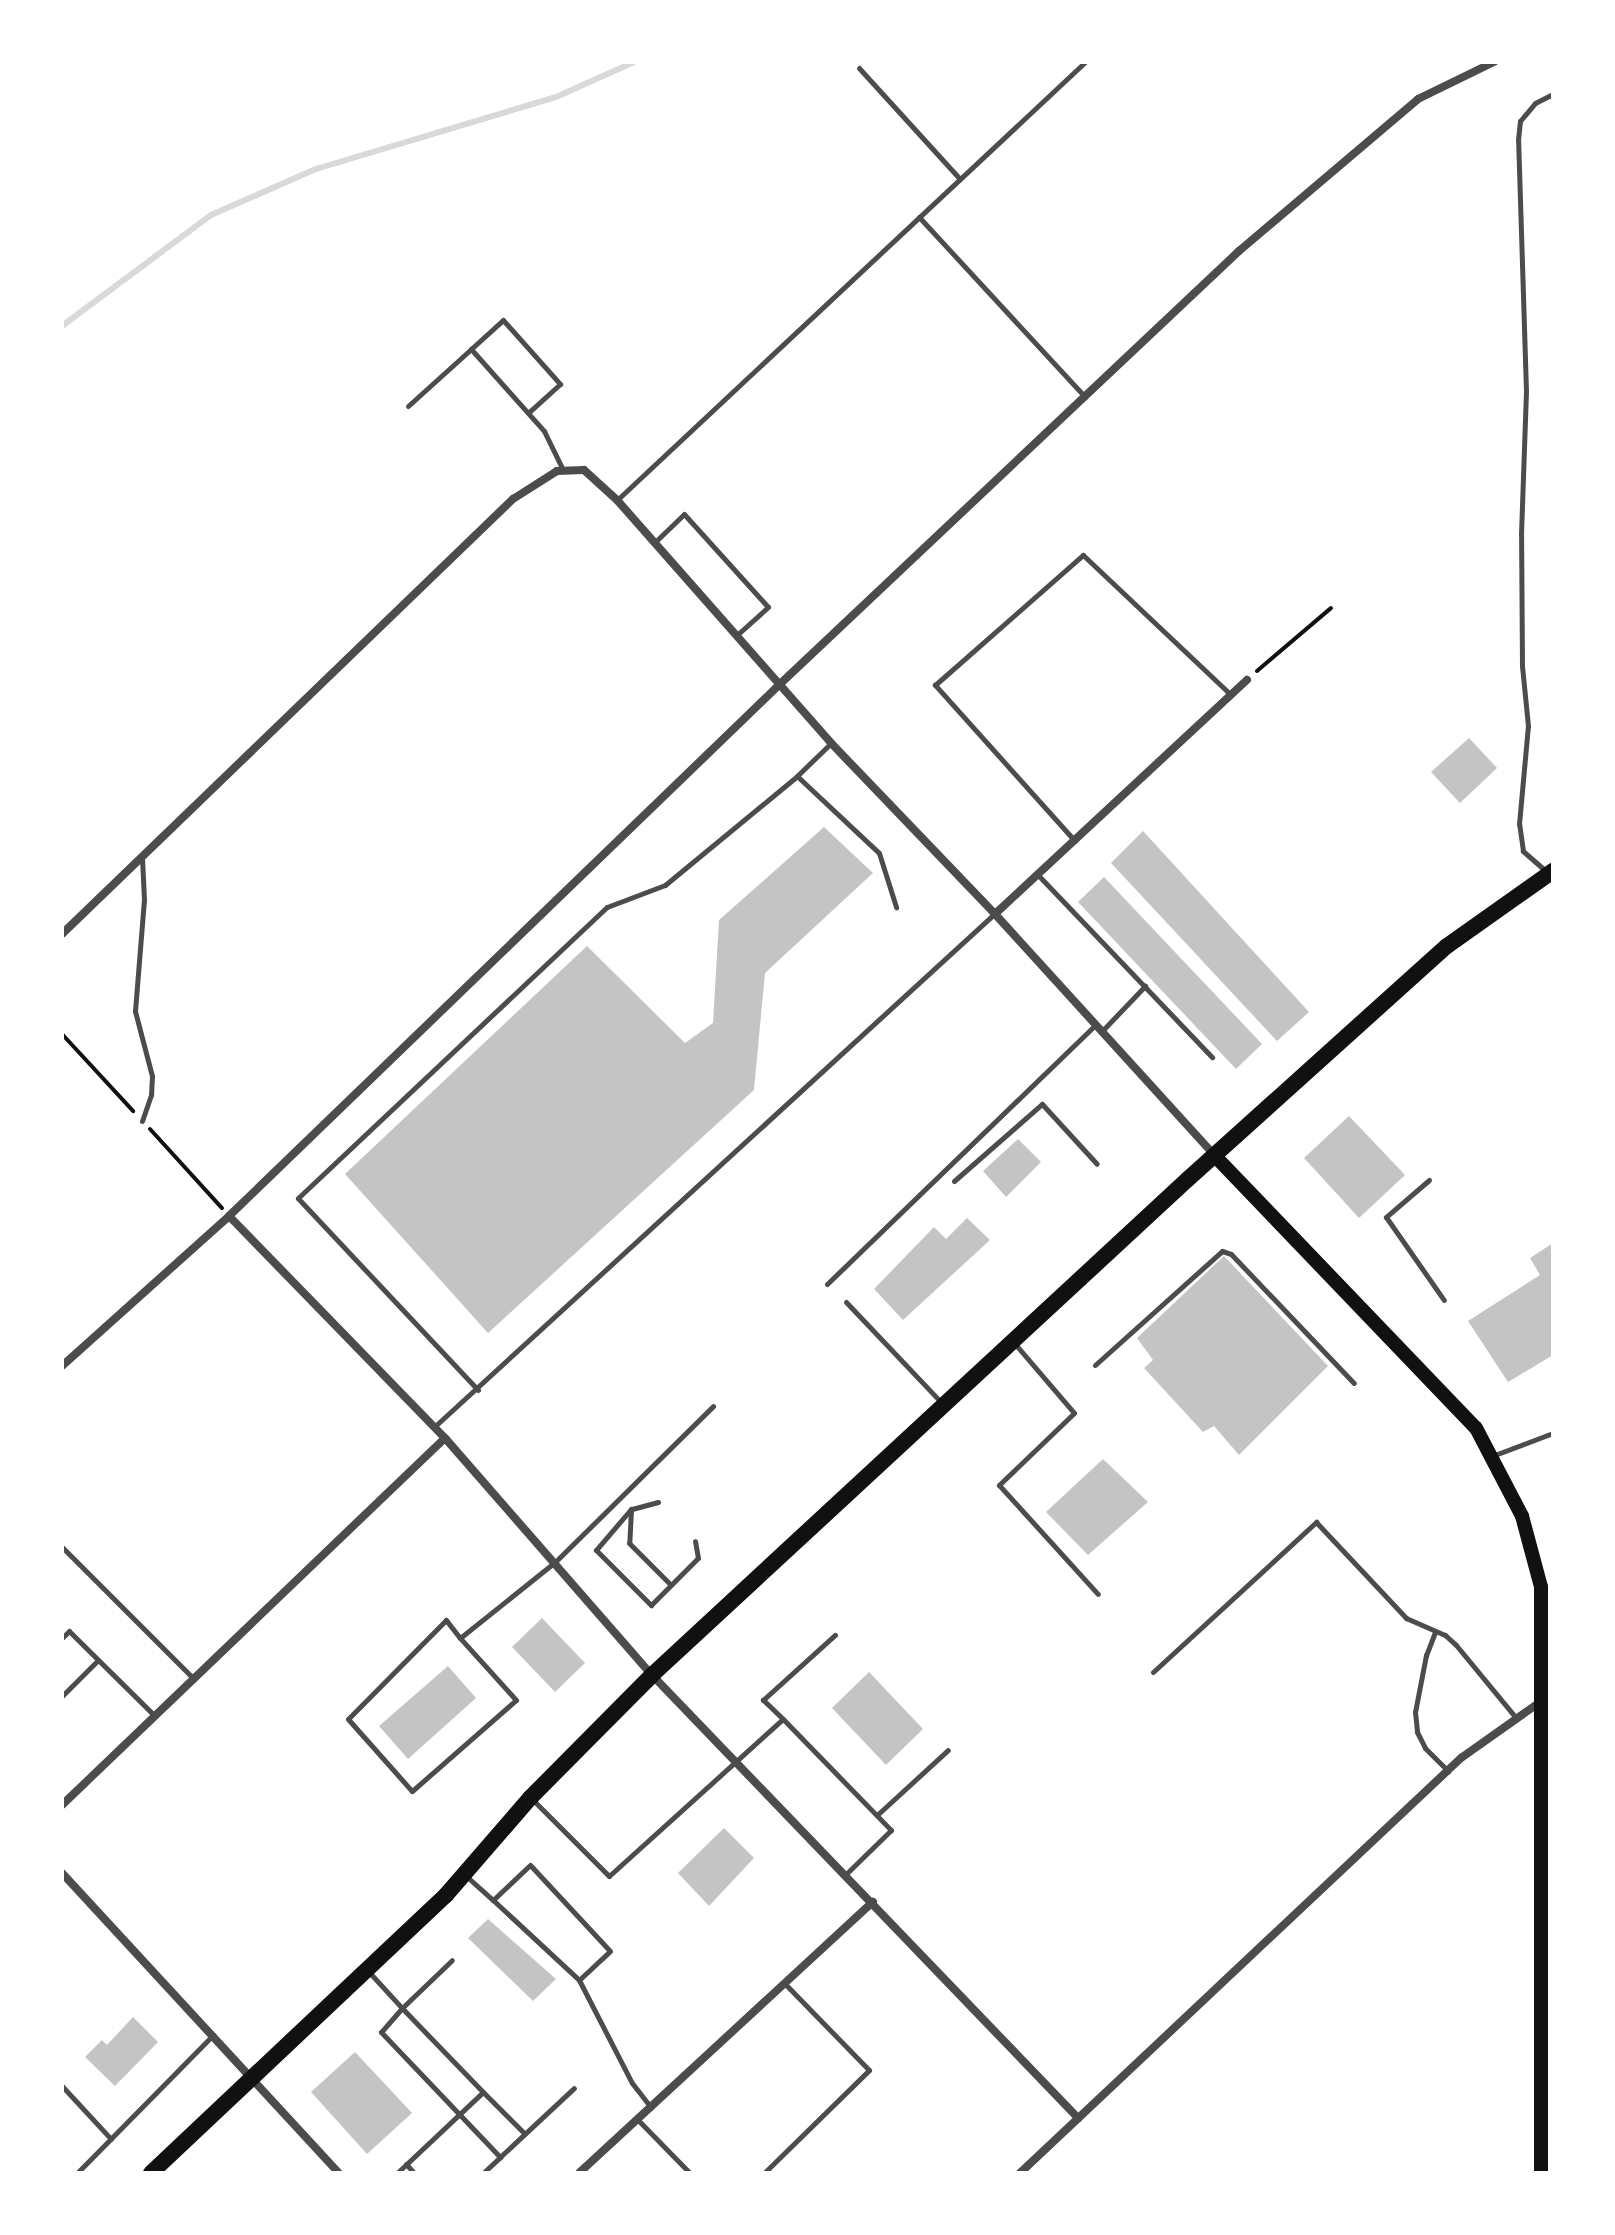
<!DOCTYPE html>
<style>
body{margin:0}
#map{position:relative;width:1615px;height:2235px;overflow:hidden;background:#fff;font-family:"DM Sans",sans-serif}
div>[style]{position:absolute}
.stream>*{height:6px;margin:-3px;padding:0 3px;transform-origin:3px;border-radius:3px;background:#d9d9d9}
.building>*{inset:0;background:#c4c4c4}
.path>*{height:4px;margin:-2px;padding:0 2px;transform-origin:2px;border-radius:2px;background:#111}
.service>*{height:5px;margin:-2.5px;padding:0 2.5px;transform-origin:2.5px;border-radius:2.5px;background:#4c4c4c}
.minor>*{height:8px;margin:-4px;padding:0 4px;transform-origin:4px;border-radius:4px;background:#4c4c4c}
.secondary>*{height:14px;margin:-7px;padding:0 7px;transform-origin:7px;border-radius:7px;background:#111}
.primary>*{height:16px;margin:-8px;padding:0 8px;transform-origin:8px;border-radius:8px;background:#111}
span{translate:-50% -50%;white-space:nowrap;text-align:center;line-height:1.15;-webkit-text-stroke:7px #fff;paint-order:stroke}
.frame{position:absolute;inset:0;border:64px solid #fff;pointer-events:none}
</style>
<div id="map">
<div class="stream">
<div style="left:62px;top:326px;width:186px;rotate:-36.7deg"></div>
<div style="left:211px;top:215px;width:115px;rotate:-23.7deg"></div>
<div style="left:316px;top:169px;width:251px;rotate:-16.7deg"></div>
<div style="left:556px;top:97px;width:85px;rotate:-24.2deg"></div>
</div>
<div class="building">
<div style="clip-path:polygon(1469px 738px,1497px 768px,1460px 803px,1431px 772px)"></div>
<div style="clip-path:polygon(824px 827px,873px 873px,765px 973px,754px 1090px,488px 1333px,345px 1174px,587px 946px,685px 1043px,713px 1023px,719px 920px)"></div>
<div style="clip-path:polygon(1143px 831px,1309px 1012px,1277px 1041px,1111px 863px)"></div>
<div style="clip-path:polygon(1104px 877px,1262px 1044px,1236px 1069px,1078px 902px)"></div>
<div style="clip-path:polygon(1349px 1116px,1405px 1175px,1359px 1218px,1304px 1158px)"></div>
<div style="clip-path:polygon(1018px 1139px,1041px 1162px,1006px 1197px,983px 1171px)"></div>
<div style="clip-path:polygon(967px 1218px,990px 1240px,903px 1320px,874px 1289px,934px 1227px,946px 1239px)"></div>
<div style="clip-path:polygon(1553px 1243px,1553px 1355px,1508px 1382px,1468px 1321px,1540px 1275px,1530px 1258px)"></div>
<div style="clip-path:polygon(1224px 1256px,1328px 1366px,1239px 1455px,1214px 1426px,1203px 1432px,1144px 1368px,1153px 1360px,1137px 1338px)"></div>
<div style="clip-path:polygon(1103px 1459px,1148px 1502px,1088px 1555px,1046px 1512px)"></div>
<div style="clip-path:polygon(542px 1618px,585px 1663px,555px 1692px,512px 1647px)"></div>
<div style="clip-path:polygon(448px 1666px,476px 1698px,408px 1759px,379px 1726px)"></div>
<div style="clip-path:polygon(869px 1672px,923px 1729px,886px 1765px,832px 1708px)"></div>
<div style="clip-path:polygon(724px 1828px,754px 1858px,709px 1906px,678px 1873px)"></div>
<div style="clip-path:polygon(488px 1919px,556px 1979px,533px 2001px,468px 1938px)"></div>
<div style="clip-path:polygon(133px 2017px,158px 2042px,115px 2086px,85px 2057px,102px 2040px,107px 2045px)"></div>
<div style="clip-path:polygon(355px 2052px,412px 2113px,367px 2154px,311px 2092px)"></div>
</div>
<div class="path">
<div style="left:1257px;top:671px;width:97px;rotate:-40.4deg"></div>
<div style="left:62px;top:1034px;width:105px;rotate:47.3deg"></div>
<div style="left:150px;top:1129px;width:107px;rotate:47.7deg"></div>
</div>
<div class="service">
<div style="left:859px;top:68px;width:150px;rotate:47.7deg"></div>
<div style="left:919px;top:217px;width:245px;rotate:47.3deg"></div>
<div style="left:471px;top:349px;width:43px;rotate:-42.2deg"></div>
<div style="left:503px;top:320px;width:86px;rotate:48.3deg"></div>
<div style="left:560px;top:384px;width:43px;rotate:137.8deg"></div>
<div style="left:408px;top:406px;width:85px;rotate:-42.1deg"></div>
<div style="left:471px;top:349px;width:110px;rotate:48.3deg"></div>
<div style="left:544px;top:431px;width:43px;rotate:64deg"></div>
<div style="left:617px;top:500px;width:641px;rotate:-43.1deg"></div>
<div style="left:655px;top:542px;width:40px;rotate:-44deg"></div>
<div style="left:684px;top:514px;width:125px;rotate:47.9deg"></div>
<div style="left:768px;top:607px;width:40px;rotate:138deg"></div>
<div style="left:831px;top:743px;width:47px;rotate:135.9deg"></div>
<div style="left:797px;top:776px;width:112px;rotate:43.2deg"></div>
<div style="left:879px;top:853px;width:57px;rotate:72.5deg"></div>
<div style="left:1075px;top:841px;width:210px;rotate:-131.9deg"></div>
<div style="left:935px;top:685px;width:197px;rotate:-41.3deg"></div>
<div style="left:1083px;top:555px;width:202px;rotate:43.4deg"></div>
<div style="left:1547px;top:872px;width:32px;rotate:-139deg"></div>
<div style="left:1523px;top:851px;width:27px;rotate:-98deg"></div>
<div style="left:1519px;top:824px;width:98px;rotate:-84.8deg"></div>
<div style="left:1528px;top:726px;width:60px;rotate:-95.7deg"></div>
<div style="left:1522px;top:666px;width:132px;rotate:-90.4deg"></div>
<div style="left:1521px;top:534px;width:143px;rotate:-88deg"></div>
<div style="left:1526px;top:391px;width:251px;rotate:-91.8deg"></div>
<div style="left:1518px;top:140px;width:19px;rotate:-84deg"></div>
<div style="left:1520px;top:121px;width:23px;rotate:-50deg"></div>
<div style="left:1535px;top:103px;width:20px;rotate:-27deg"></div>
<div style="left:1038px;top:875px;width:252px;rotate:46.3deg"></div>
<div style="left:1101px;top:1032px;width:64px;rotate:-46.3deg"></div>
<div style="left:142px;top:1121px;width:28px;rotate:-71deg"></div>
<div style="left:151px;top:1095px;width:19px;rotate:-87deg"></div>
<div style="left:152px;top:1076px;width:67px;rotate:-104.7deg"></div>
<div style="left:135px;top:1011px;width:111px;rotate:-85.4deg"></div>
<div style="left:144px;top:900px;width:42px;rotate:-92.7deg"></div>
<div style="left:1429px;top:1180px;width:57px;rotate:139.3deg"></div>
<div style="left:1386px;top:1217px;width:101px;rotate:55.1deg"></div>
<div style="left:954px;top:1181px;width:117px;rotate:-41.2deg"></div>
<div style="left:1042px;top:1104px;width:81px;rotate:47.5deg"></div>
<div style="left:827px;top:1284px;width:371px;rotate:-44deg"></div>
<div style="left:846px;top:1302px;width:138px;rotate:46.5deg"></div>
<div style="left:1016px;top:1345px;width:89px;rotate:49.5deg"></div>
<div style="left:1074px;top:1413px;width:104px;rotate:136.2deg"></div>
<div style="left:999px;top:1485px;width:147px;rotate:47.8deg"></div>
<div style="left:1095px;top:1365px;width:171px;rotate:-41.9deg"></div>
<div style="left:1222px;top:1251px;width:9px;rotate:18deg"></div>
<div style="left:1231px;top:1254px;width:178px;rotate:46.4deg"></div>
<div style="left:478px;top:1390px;width:263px;rotate:-133.2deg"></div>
<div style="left:298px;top:1198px;width:424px;rotate:-43.3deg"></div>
<div style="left:607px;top:907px;width:62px;rotate:-20.8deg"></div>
<div style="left:665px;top:885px;width:171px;rotate:-39.5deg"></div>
<div style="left:434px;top:1427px;width:759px;rotate:-42.49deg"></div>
<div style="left:1492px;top:1456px;width:65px;rotate:-20.7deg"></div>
<div style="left:658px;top:1502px;width:28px;rotate:165deg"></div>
<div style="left:631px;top:1509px;width:54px;rotate:130.5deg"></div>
<div style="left:596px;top:1550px;width:78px;rotate:45deg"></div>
<div style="left:651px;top:1605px;width:66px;rotate:-45deg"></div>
<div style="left:698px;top:1558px;width:17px;rotate:-100deg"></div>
<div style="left:631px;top:1510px;width:33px;rotate:93deg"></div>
<div style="left:629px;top:1543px;width:59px;rotate:45deg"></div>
<div style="left:62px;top:1547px;width:187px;rotate:45deg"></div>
<div style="left:1435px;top:1632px;width:25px;rotate:111deg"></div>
<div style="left:1426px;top:1655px;width:58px;rotate:100.9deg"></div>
<div style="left:1415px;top:1712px;width:20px;rotate:84deg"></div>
<div style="left:1417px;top:1732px;width:18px;rotate:63deg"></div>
<div style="left:1425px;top:1748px;width:33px;rotate:45deg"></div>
<div style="left:62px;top:1638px;width:10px;rotate:-45deg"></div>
<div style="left:69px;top:1631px;width:121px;rotate:44.7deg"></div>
<div style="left:460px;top:1638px;width:23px;rotate:-128deg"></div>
<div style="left:446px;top:1620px;width:139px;rotate:134.7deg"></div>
<div style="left:348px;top:1719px;width:96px;rotate:48.4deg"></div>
<div style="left:412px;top:1791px;width:138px;rotate:-41.2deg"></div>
<div style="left:516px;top:1700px;width:84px;rotate:-132.1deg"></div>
<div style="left:460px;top:1638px;width:122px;rotate:-38.7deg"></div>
<div style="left:555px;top:1562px;width:222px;rotate:-44.6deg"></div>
<div style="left:1153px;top:1672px;width:222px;rotate:-42.6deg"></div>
<div style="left:1316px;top:1522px;width:132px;rotate:46.8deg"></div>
<div style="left:1406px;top:1618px;width:43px;rotate:23.6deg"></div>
<div style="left:1445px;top:1635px;width:15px;rotate:42deg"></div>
<div style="left:1456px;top:1645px;width:96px;rotate:50.5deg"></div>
<div style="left:62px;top:1696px;width:51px;rotate:-45deg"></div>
<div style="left:783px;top:1719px;width:28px;rotate:-136deg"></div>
<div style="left:763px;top:1700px;width:97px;rotate:-42.1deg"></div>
<div style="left:534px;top:1801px;width:106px;rotate:45deg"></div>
<div style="left:609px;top:1876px;width:234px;rotate:-42.1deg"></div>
<div style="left:783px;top:1719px;width:155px;rotate:45.8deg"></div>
<div style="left:891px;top:1830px;width:63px;rotate:135.6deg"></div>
<div style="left:877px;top:1815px;width:96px;rotate:-42.5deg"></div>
<div style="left:465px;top:1875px;width:38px;rotate:42deg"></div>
<div style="left:493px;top:1900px;width:117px;rotate:42.9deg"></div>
<div style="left:579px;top:1980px;width:42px;rotate:-43.1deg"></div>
<div style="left:610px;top:1951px;width:117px;rotate:-132.9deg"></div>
<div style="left:530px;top:1865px;width:51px;rotate:136.6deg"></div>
<div style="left:369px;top:1972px;width:49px;rotate:47.5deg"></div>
<div style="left:402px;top:2008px;width:32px;rotate:131deg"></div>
<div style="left:381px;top:2032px;width:173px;rotate:46.4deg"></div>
<div style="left:500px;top:2157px;width:101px;rotate:-43deg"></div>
<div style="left:579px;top:1980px;width:116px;rotate:62.8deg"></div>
<div style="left:632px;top:2083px;width:31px;rotate:52deg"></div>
<div style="left:62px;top:2086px;width:72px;rotate:47.2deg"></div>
<div style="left:483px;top:2092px;width:58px;rotate:45deg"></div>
<div style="left:639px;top:2121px;width:73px;rotate:45.6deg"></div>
<div style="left:406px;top:2164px;width:12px;rotate:48deg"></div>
<div style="left:77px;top:2173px;width:194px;rotate:-45.4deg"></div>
<div style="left:397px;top:2173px;width:118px;rotate:-43.3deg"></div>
<div style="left:483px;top:2092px;width:117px;rotate:-134deg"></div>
<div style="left:402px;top:2008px;width:69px;rotate:-43.8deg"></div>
<div style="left:483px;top:2173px;width:23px;rotate:-43deg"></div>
<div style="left:764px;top:2173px;width:147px;rotate:-44.4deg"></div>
<div style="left:869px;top:2070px;width:120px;rotate:-134.3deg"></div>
</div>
<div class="minor">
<div style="left:995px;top:914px;width:344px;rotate:-42.9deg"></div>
<div style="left:62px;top:934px;width:627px;rotate:-43.97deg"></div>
<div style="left:513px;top:499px;width:52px;rotate:-32.5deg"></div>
<div style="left:557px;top:471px;width:27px;rotate:-2deg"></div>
<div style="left:584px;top:470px;width:45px;rotate:42.3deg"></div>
<div style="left:617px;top:500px;width:324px;rotate:48.6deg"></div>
<div style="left:831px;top:743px;width:237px;rotate:46.2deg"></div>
<div style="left:995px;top:914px;width:326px;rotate:47.7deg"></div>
<div style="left:229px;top:1216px;width:310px;rotate:45.8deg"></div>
<div style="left:445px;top:1438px;width:315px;rotate:48.9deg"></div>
<div style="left:652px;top:1675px;width:615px;rotate:46.12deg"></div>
<div style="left:62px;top:1366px;width:224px;rotate:-41.9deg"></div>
<div style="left:229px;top:1216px;width:766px;rotate:-43.99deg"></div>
<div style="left:780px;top:684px;width:631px;rotate:-43.33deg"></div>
<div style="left:1239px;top:251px;width:235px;rotate:-40.3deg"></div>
<div style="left:1418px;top:99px;width:85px;rotate:-26deg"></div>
<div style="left:62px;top:1805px;width:530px;rotate:-43.78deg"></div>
<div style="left:62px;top:1873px;width:408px;rotate:47.3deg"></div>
<div style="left:579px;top:2173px;width:400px;rotate:-42.7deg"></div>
<div style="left:1020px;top:2173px;width:606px;rotate:-43.26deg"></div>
<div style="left:1461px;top:1758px;width:97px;rotate:-35.3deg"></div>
</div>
<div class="secondary">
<div style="left:1214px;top:1155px;width:378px;rotate:46.2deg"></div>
<div style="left:1476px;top:1428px;width:99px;rotate:62.4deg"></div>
<div style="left:1522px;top:1516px;width:73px;rotate:75deg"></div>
<div style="left:1541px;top:1587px;width:586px;rotate:90deg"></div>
</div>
<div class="primary">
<div style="left:151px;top:2173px;width:405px;rotate:-43.3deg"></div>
<div style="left:446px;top:1895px;width:128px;rotate:-49.1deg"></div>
<div style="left:530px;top:1798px;width:173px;rotate:-45.2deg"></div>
<div style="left:652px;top:1675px;width:730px;rotate:-42.78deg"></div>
<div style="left:1188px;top:1179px;width:348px;rotate:-42deg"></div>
<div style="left:1447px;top:946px;width:130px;rotate:-35.3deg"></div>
</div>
<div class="frame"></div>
</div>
